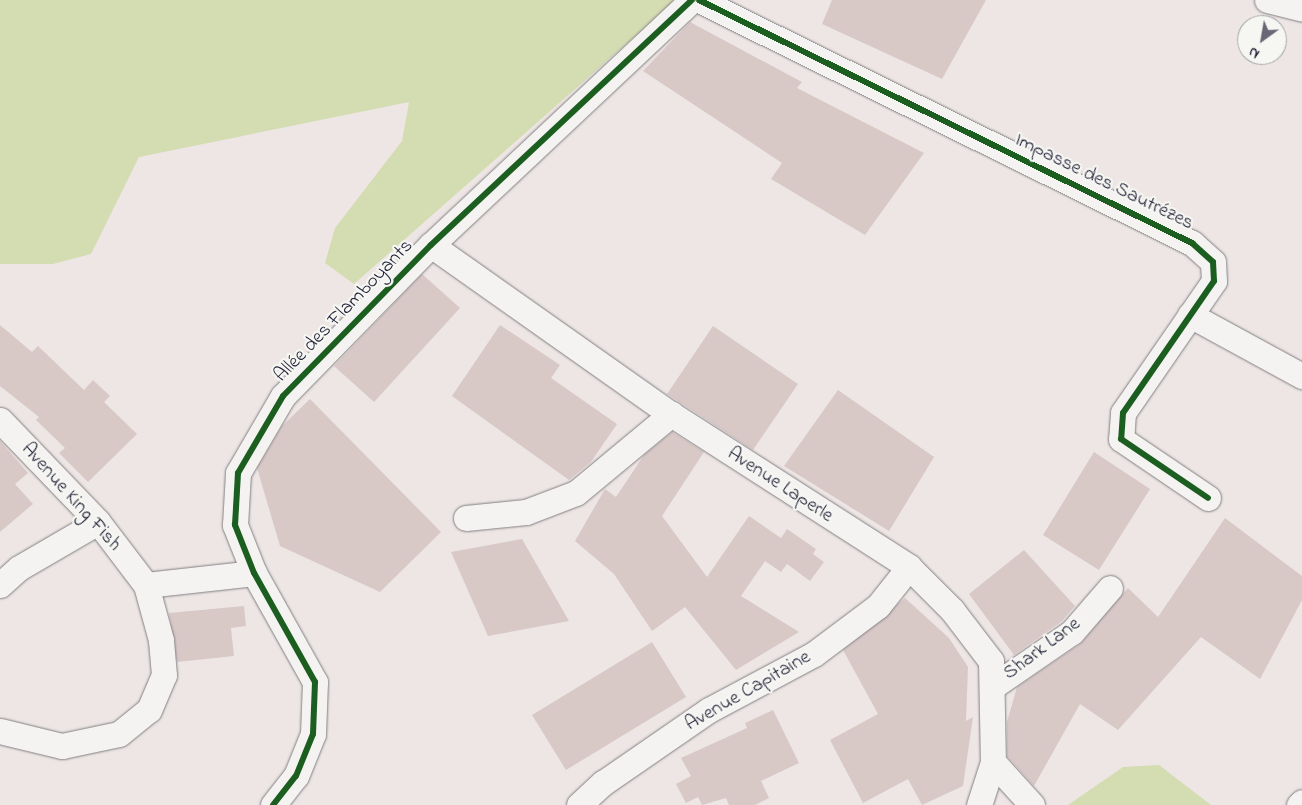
<!DOCTYPE html>
<meta charset="utf-8">
<style>
body{margin:0}
#map{position:relative;width:1302px;height:805px;overflow:hidden;background:#ede6e4;font-family:"Indie Flower",sans-serif}
div>[style]{position:absolute}
.green>*{inset:0;background:#d4dcb2}
.building>*{inset:0;background:#d8c9c7}
.roads{filter:drop-shadow(0 0 1px #827f83) drop-shadow(0 0 1px #827f83)}
.street>*{height:25px;margin:-12.5px;padding:0 12.5px;transform-origin:12.5px;border-radius:12.5px;background:#f4f3f1}
.cycleway>*{height:6px;margin:-3px;padding:0 3px;transform-origin:3px;border-radius:3px;background:#1b5e20}
span{translate:-50% -50%;white-space:nowrap;text-align:center;line-height:1.15;-webkit-text-stroke:4.5px #f6f6f2;paint-order:stroke}
.street-label{font-size:20px;color:#22223b}
.north{position:absolute;left:1237px;top:15px;width:50px;height:50px;box-sizing:border-box;background:#f6f6f2;border:1px solid #a1a1a9;border-radius:50%;rotate:212deg;font-size:14px;font-weight:700;line-height:20px;text-align:center;color:#22223b}
.north::after{content:'';display:block;margin:auto;width:18px;height:22px;background:#696776;clip-path:polygon(50% 0,100% 100%,50% 72%,0 100%)}
</style>
<div id="map">
<div class="green">
<div style="clip-path:polygon(0 0,676px 0,354px 284px,325px 263px,335px 228px,402px 141px,409px 102px,139px 157px,91px 254px,53px 264px,0 264px)"></div>
<div style="clip-path:polygon(1159px 765px,1211px 805px,1068px 805px,1123px 767px)"></div>
</div>
<div class="building">
<div style="clip-path:polygon(832px 0,986px 0,942px 79px,822px 24px)"></div>
<div style="clip-path:polygon(690px 22px,802px 82px,797px 88px,924px 153px,865px 235px,771px 179px,782px 163px,643px 71px)"></div>
<div style="clip-path:polygon(422px 274px,460px 308px,374px 402px,334px 366px)"></div>
<div style="clip-path:polygon(0 325px,32px 352px,38px 346px,84px 390px,93px 380px,110px 396px,104px 402px,137px 434px,88px 482px,59px 453px,65px 448px,36px 420px,39px 417px,0 386px)"></div>
<div style="clip-path:polygon(500px 325px,560px 365px,551px 378px,617px 424px,591px 462px,569px 480px,452px 396px)"></div>
<div style="clip-path:polygon(713px 326px,798px 384px,753px 450px,667px 394px)"></div>
<div style="clip-path:polygon(838px 390px,934px 457px,889px 531px,784px 466px)"></div>
<div style="clip-path:polygon(310px 399px,441px 532px,380px 592px,280px 546px,257px 468px,282px 426px)"></div>
<div style="clip-path:polygon(672px 432px,704px 452px,662px 516px,707px 577px,749px 516px,781px 538px,787px 529px,816px 549px,813px 554px,824px 562px,810px 581px,787px 564px,781px 572px,765px 561px,741px 596px,799px 632px,736px 670px,685px 607px,652px 631px,614px 574px,575px 541px,605px 489px,616px 497px,644px 455px)"></div>
<div style="clip-path:polygon(0 441px,28px 473px,15px 484px,33px 504px,0 532px)"></div>
<div style="clip-path:polygon(1094px 452px,1150px 489px,1099px 570px,1043px 535px)"></div>
<div style="clip-path:polygon(1225px 518px,1302px 576px,1302px 600px,1260px 679px,1201px 637px,1118px 730px,1080px 704px,1034px 786px,1007px 756px,1007px 722px,1017px 687px,1080px 644px,1128px 588px,1158px 617px)"></div>
<div style="clip-path:polygon(522px 539px,569px 621px,488px 636px,451px 552px)"></div>
<div style="clip-path:polygon(1024px 550px,1075px 606px,1062px 621px,1014px 655px,969px 594px)"></div>
<div style="clip-path:polygon(905px 598px,949px 638px,968px 667px,966px 721px,973px 717px,963px 786px,922px 805px,908px 779px,863px 803px,830px 740px,878px 714px,843px 650px)"></div>
<div style="clip-path:polygon(244px 606px,246px 626px,231px 628px,234px 656px,177px 662px,169px 613px)"></div>
<div style="clip-path:polygon(652px 642px,686px 697px,566px 770px,532px 715px)"></div>
<div style="clip-path:polygon(773px 710px,799px 763px,761px 781px,769px 798px,755px 805px,729px 805px,726px 798px,702px 805px,698px 797px,686px 803px,676px 784px,691px 776px,681px 758px,747px 728px,745px 723px)"></div>
</div>
<div class="roads">
<div class="street">
<div style="left:699px;top:0;width:550px;rotate:26.24deg"></div>
<div style="left:1192px;top:243px;width:28px;rotate:42deg"></div>
<div style="left:1213px;top:262px;width:19px;rotate:87deg"></div>
<div style="left:1214px;top:281px;width:160px;rotate:124.6deg"></div>
<div style="left:1123px;top:413px;width:26px;rotate:94deg"></div>
<div style="left:1121px;top:439px;width:105px;rotate:34.1deg"></div>
<div style="left:1267px;top:0;width:36px;rotate:14deg"></div>
<div style="left:431px;top:245px;width:294px;rotate:35.2deg"></div>
<div style="left:671px;top:414px;width:283px;rotate:32.7deg"></div>
<div style="left:909px;top:567px;width:61px;rotate:45deg"></div>
<div style="left:952px;top:610px;width:64px;rotate:52.6deg"></div>
<div style="left:991px;top:661px;width:101px;rotate:88.9deg"></div>
<div style="left:993px;top:762px;width:45px;rotate:108deg"></div>
<div style="left:1190px;top:315px;width:128px;rotate:28.6deg"></div>
<div style="left:0;top:420px;width:141px;rotate:46.1deg"></div>
<div style="left:98px;top:522px;width:79px;rotate:52.7deg"></div>
<div style="left:146px;top:585px;width:109px;rotate:-6.3deg"></div>
<div style="left:466px;top:518px;width:60px;rotate:-5.7deg"></div>
<div style="left:526px;top:512px;width:53px;rotate:-20.8deg"></div>
<div style="left:576px;top:493px;width:124px;rotate:-39.7deg"></div>
<div style="left:0;top:585px;width:25px;rotate:-42deg"></div>
<div style="left:19px;top:568px;width:91px;rotate:-30.2deg"></div>
<div style="left:992px;top:687px;width:97px;rotate:-34.5deg"></div>
<div style="left:1072px;top:632px;width:58px;rotate:-49.2deg"></div>
<div style="left:0;top:731px;width:64px;rotate:13.6deg"></div>
<div style="left:62px;top:746px;width:58px;rotate:-11.9deg"></div>
<div style="left:119px;top:734px;width:38px;rotate:-39deg"></div>
<div style="left:149px;top:710px;width:38px;rotate:-67deg"></div>
<div style="left:164px;top:675px;width:35px;rotate:-95deg"></div>
<div style="left:161px;top:640px;width:57px;rotate:-105.3deg"></div>
<div style="left:993px;top:762px;width:58px;rotate:47.8deg"></div>
<div style="left:273px;top:805px;width:37px;rotate:-52deg"></div>
<div style="left:296px;top:776px;width:45px;rotate:-68deg"></div>
<div style="left:313px;top:734px;width:52px;rotate:-87.8deg"></div>
<div style="left:315px;top:682px;width:125px;rotate:-119.2deg"></div>
<div style="left:254px;top:573px;width:52px;rotate:-111.6deg"></div>
<div style="left:235px;top:525px;width:52px;rotate:-86.7deg"></div>
<div style="left:238px;top:473px;width:89px;rotate:-59.7deg"></div>
<div style="left:283px;top:396px;width:211px;rotate:-45.6deg"></div>
<div style="left:431px;top:245px;width:358px;rotate:-43.2deg"></div>
<div style="left:579px;top:805px;width:33px;rotate:-43deg"></div>
<div style="left:603px;top:783px;width:129px;rotate:-34.6deg"></div>
<div style="left:709px;top:710px;width:119px;rotate:-28.1deg"></div>
<div style="left:814px;top:654px;width:80px;rotate:-36.9deg"></div>
<div style="left:878px;top:606px;width:50px;rotate:-51.5deg"></div>
<div style="left:1299px;top:805px;width:4px;rotate:-45deg"></div>
</div>
</div>
<div class="cycleway">
<div style="left:699px;top:0;width:550px;rotate:26.24deg"></div>
<div style="left:1192px;top:243px;width:28px;rotate:42deg"></div>
<div style="left:1213px;top:262px;width:19px;rotate:87deg"></div>
<div style="left:1214px;top:281px;width:160px;rotate:124.6deg"></div>
<div style="left:1123px;top:413px;width:26px;rotate:94deg"></div>
<div style="left:1121px;top:439px;width:105px;rotate:34.1deg"></div>
<div style="left:273px;top:805px;width:37px;rotate:-52deg"></div>
<div style="left:296px;top:776px;width:45px;rotate:-68deg"></div>
<div style="left:313px;top:734px;width:52px;rotate:-87.8deg"></div>
<div style="left:315px;top:682px;width:125px;rotate:-119.2deg"></div>
<div style="left:254px;top:573px;width:52px;rotate:-111.6deg"></div>
<div style="left:235px;top:525px;width:52px;rotate:-86.7deg"></div>
<div style="left:238px;top:473px;width:89px;rotate:-59.7deg"></div>
<div style="left:283px;top:396px;width:211px;rotate:-45.6deg"></div>
<div style="left:431px;top:245px;width:358px;rotate:-43.2deg"></div>
</div>
<div class="street-label">
<span style="left:1104px;top:182px;rotate:26deg">Impasse des Sautrézes</span>
<span style="left:344px;top:311px;rotate:-46deg">Allée des Flamboyants</span>
<span style="left:780px;top:485px;rotate:33deg">Avenue Laperle</span>
<span style="left:71px;top:497px;rotate:48deg">Avenue King Fish</span>
<span style="left:1042px;top:649px;rotate:-37deg">Shark Lane</span>
<span style="left:748px;top:691px;rotate:-30deg">Avenue Capitaine</span>
</div>
<div class="north">N</div>
</div>
